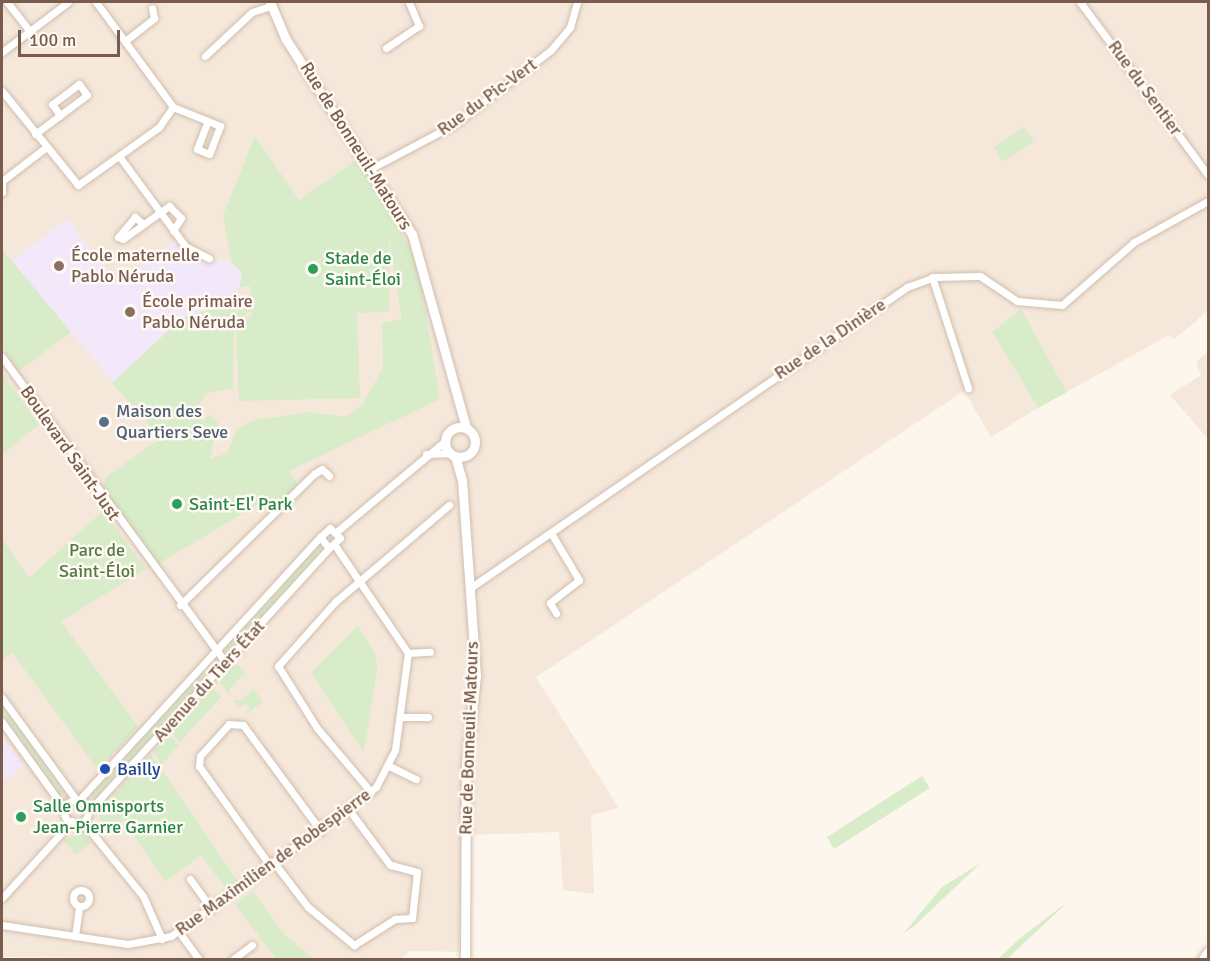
<!DOCTYPE html>
<meta charset="utf-8">
<style>
body{margin:0}
#map{position:relative;width:1210px;height:961px;overflow:hidden;background:#fdf6ec;font-family:Signika,sans-serif}
div>[style]{position:absolute}
.residential>*{inset:0;background:#f5e8da}
.education>*{inset:0;background:#f3e8fa}
.green>*{inset:0;background:#d8ecc9}
.roads{filter:drop-shadow(0 0 2px #d1beb0) drop-shadow(0 0 2px #d1beb0)}
.minor>*{height:7px;margin:-3.5px;padding:0 3.5px;transform-origin:3.5px;border-radius:3.5px;background:#fff}
.minor>.ring{margin:-3.5px;padding:0;box-sizing:content-box;background:none;border:7px solid #fff;border-radius:50%}
.secondary>*{height:9px;margin:-4.5px;padding:0 4.5px;transform-origin:4.5px;border-radius:4.5px;background:#fff}
.secondary>.ring{margin:-4.5px;padding:0;box-sizing:content-box;background:none;border:9px solid #fff;border-radius:50%}
.dots>*{width:16px;height:16px;translate:-50% -50%;box-sizing:border-box;border:3px solid #fffaf3;border-radius:50%}
span{translate:-50% -50%;white-space:nowrap;text-align:center;line-height:1.15;-webkit-text-stroke:5px #fffaf3;paint-order:stroke}
.street-label{font-size:18px;color:#7a5c4d}
.education-label{font-size:18px;color:#785e54}
.left{translate:0 -50%;text-align:left}
.leisure-label{font-size:18px;color:#27864d}
.service-label{font-size:18px;color:#4e5e75}
.park-label{font-size:18px;color:#537a41}
.transit-label{font-size:18px;color:#164399}
.frame{position:absolute;inset:0;border:3px solid #7a5c4d;pointer-events:none}
.scale{position:absolute;left:18px;top:30px;width:102px;height:27px;box-sizing:border-box;border:3px solid #7a5c4d;border-top:0;padding-left:8px;font-size:18px;line-height:21px;white-space:nowrap;color:#7a5c4d;-webkit-text-stroke:4px #fffaf3;paint-order:stroke}
</style>
<div id="map">
<div class="residential">
<div style="clip-path:polygon(2px 2px,1208px 2px,1208px 311px,1174px 339px,1169px 335px,1067px 392px,1021px 310px,992px 332px,1038px 408px,991px 437px,964px 391px,536px 677px,619px 808px,591px 815px,594px 894px,563px 890px,559px 832px,465px 835px,465px 952px,410px 951px,399px 960px,314px 959px,304px 951px,292px 960px,2px 957px)"></div>
<div style="clip-path:polygon(1208px 352px,1208px 439px,1170px 395px,1201px 375px,1196px 362px)"></div>
</div>
<div class="education">
<div style="clip-path:polygon(67px 218px,118px 285px,177px 239px,204px 260px,232px 263px,242px 273px,239px 288px,211px 308px,182px 318px,113px 382px,11px 262px)"></div>
<div style="clip-path:polygon(2px 735px,24px 766px,2px 783px)"></div>
</div>
<div class="green">
<div style="clip-path:polygon(1024px 127px,1034px 142px,1003px 162px,994px 147px)"></div>
<div style="clip-path:polygon(evenodd,255px 136px,299px 200px,359px 158px,417px 261px,440px 399px,289px 471px,298px 484px,271px 509px,260px 503px,155px 566px,102px 491px,106px 477px,161px 438px,112px 383px,182px 318px,211px 309px,236px 292px,250px 304px,250px 311px,240px 319px,252px 316px,250px 286px,239px 288px,242px 273px,232px 263px,223px 215px,255px 136px,389px 238px,402px 319px,382px 323px,383px 368px,362px 405px,345px 417px,308px 412px,254px 420px,237px 429px,227px 453px,210px 459px,218px 422px,208px 415px,204px 422px,195px 409px,209px 392px,233px 389px,234px 329px,230px 324px,236px 322px,239px 401px,360px 398px,357px 313px,389px 312px,389px 238px)"></div>
<div style="clip-path:polygon(2px 249px,71px 332px,19px 371px,2px 347px)"></div>
<div style="clip-path:polygon(1021px 309px,1067px 392px,1038px 408px,992px 332px)"></div>
<div style="clip-path:polygon(2px 373px,39px 425px,2px 454px)"></div>
<div style="clip-path:polygon(103px 511px,146px 569px,61px 621px,138px 727px,98px 770px,12px 652px,2px 660px,2px 539px,29px 578px)"></div>
<div style="clip-path:polygon(319px 544px,324px 550px,230px 655px,223px 648px)"></div>
<div style="clip-path:polygon(358px 626px,376px 655px,377px 671px,364px 753px,311px 673px)"></div>
<div style="clip-path:polygon(235px 663px,246px 672px,229px 690px,231px 697px,219px 681px)"></div>
<div style="clip-path:polygon(208px 664px,215px 671px,96px 801px,90px 794px)"></div>
<div style="clip-path:polygon(212px 688px,222px 696px,180px 742px,171px 733px)"></div>
<div style="clip-path:polygon(253px 688px,263px 702px,244px 715px,250px 708px,246px 703px,239px 708px,233px 700px,241px 701px)"></div>
<div style="clip-path:polygon(2px 702px,66px 790px,59px 796px,2px 718px)"></div>
<div style="clip-path:polygon(169px 735px,179px 745px,161px 765px,154px 751px)"></div>
<div style="clip-path:polygon(151px 754px,237px 880px,226px 889px,201px 855px,165px 882px,124px 820px,101px 836px,93px 825px,101px 820px,99px 812px)"></div>
<div style="clip-path:polygon(922px 776px,930px 788px,834px 849px,827px 837px)"></div>
<div style="clip-path:polygon(84px 832px,91px 843px,75px 855px,64px 840px)"></div>
<div style="clip-path:polygon(981px 863px,913px 927px,903px 934px,942px 887px)"></div>
<div style="clip-path:polygon(253px 891px,284px 934px,314px 959px,276px 959px,235px 904px)"></div>
<div style="clip-path:polygon(1070px 900px,1007px 959px,998px 959px,1019px 939px)"></div>
</div>
<div class="roads">
<div class="minor">
<div style="left:7px;top:2px;width:36px;rotate:52deg"></div>
<div style="left:96px;top:2px;width:130px;rotate:53.7deg"></div>
<div style="left:173px;top:107px;width:51px;rotate:22deg"></div>
<div style="left:220px;top:126px;width:30px;rotate:111deg"></div>
<div style="left:209px;top:154px;width:13px;rotate:-157deg"></div>
<div style="left:197px;top:149px;width:30px;rotate:-69deg"></div>
<div style="left:1080px;top:2px;width:215px;rotate:53.5deg"></div>
<div style="left:125px;top:41px;width:37px;rotate:-38deg"></div>
<div style="left:154px;top:18px;width:10px;rotate:-101deg"></div>
<div style="left:386px;top:48px;width:40px;rotate:-34deg"></div>
<div style="left:419px;top:26px;width:26px;rotate:-113deg"></div>
<div style="left:2px;top:52px;width:83px;rotate:-37.1deg"></div>
<div style="left:205px;top:56px;width:64px;rotate:-43.1deg"></div>
<div style="left:252px;top:12px;width:20px;rotate:-18deg"></div>
<div style="left:2px;top:91px;width:121px;rotate:51deg"></div>
<div style="left:78px;top:185px;width:100px;rotate:-35.6deg"></div>
<div style="left:159px;top:127px;width:24px;rotate:-55deg"></div>
<div style="left:35px;top:134px;width:65px;rotate:-36.9deg"></div>
<div style="left:87px;top:95px;width:14px;rotate:-126deg"></div>
<div style="left:79px;top:84px;width:34px;rotate:143deg"></div>
<div style="left:52px;top:104px;width:14px;rotate:54deg"></div>
<div style="left:119px;top:156px;width:112px;rotate:53.7deg"></div>
<div style="left:185px;top:246px;width:27px;rotate:27deg"></div>
<div style="left:372px;top:168px;width:92px;rotate:-28deg"></div>
<div style="left:453px;top:125px;width:123px;rotate:-37.4deg"></div>
<div style="left:551px;top:50px;width:30px;rotate:-50deg"></div>
<div style="left:570px;top:27px;width:26px;rotate:-74deg"></div>
<div style="left:2px;top:181px;width:54px;rotate:-37.5deg"></div>
<div style="left:2px;top:183px;width:9px;rotate:90deg"></div>
<div style="left:143px;top:224px;width:11px;rotate:-139deg"></div>
<div style="left:135px;top:217px;width:26px;rotate:130deg"></div>
<div style="left:118px;top:237px;width:5px;rotate:22deg"></div>
<div style="left:123px;top:239px;width:57px;rotate:-35.7deg"></div>
<div style="left:169px;top:206px;width:17px;rotate:45deg"></div>
<div style="left:181px;top:218px;width:15px;rotate:122deg"></div>
<div style="left:932px;top:277px;width:117px;rotate:72deg"></div>
<div style="left:2px;top:357px;width:379px;rotate:53.8deg"></div>
<div style="left:426px;top:454px;width:23px;rotate:-2deg"></div>
<div style="left:330px;top:528px;width:14px;rotate:45deg"></div>
<div style="left:340px;top:538px;width:15px;rotate:138deg"></div>
<div style="left:329px;top:548px;width:14px;rotate:-129deg"></div>
<div style="left:320px;top:537px;width:13px;rotate:-42deg"></div>
<div style="left:335px;top:533px;width:143px;rotate:-39.9deg"></div>
<div style="left:551px;top:533px;width:55px;rotate:59.2deg"></div>
<div style="left:579px;top:580px;width:37px;rotate:142deg"></div>
<div style="left:550px;top:603px;width:12px;rotate:59deg"></div>
<div style="left:470px;top:588px;width:531px;rotate:-34.56deg"></div>
<div style="left:907px;top:287px;width:30px;rotate:-20deg"></div>
<div style="left:935px;top:277px;width:45px;rotate:-1.3deg"></div>
<div style="left:980px;top:276px;width:45px;rotate:34deg"></div>
<div style="left:1017px;top:301px;width:45px;rotate:5.1deg"></div>
<div style="left:1062px;top:305px;width:96px;rotate:-41.2deg"></div>
<div style="left:1134px;top:242px;width:85px;rotate:-29deg"></div>
<div style="left:180px;top:605px;width:187px;rotate:-44.4deg"></div>
<div style="left:314px;top:474px;width:9px;rotate:-32deg"></div>
<div style="left:322px;top:469px;width:10px;rotate:45deg"></div>
<div style="left:408px;top:653px;width:22px;rotate:-3deg"></div>
<div style="left:2px;top:698px;width:124px;rotate:53.9deg"></div>
<div style="left:401px;top:717px;width:27px"></div>
<div style="left:2px;top:722px;width:105px;rotate:54.3deg"></div>
<div style="left:389px;top:766px;width:30px;rotate:26deg"></div>
<div style="left:371px;top:792px;width:84px;rotate:-130.2deg"></div>
<div style="left:317px;top:728px;width:73px;rotate:-122.2deg"></div>
<div style="left:278px;top:666px;width:86px;rotate:-48.3deg"></div>
<div style="left:335px;top:602px;width:150px;rotate:-40.4deg"></div>
<div style="left:79px;top:800px;width:357px;rotate:-47.5deg"></div>
<div class="ring" style="left:64px;top:800px;width:17px;height:17px"></div>
<div style="left:88px;top:812px;width:357px;rotate:-47.6deg"></div>
<div style="left:83px;top:822px;width:95px;rotate:51deg"></div>
<div style="left:143px;top:896px;width:47px;rotate:66.2deg"></div>
<div style="left:275px;top:864px;width:54px;rotate:52.5deg"></div>
<div style="left:308px;top:907px;width:60px;rotate:39.6deg"></div>
<div style="left:354px;top:945px;width:49px;rotate:-32.4deg"></div>
<div style="left:395px;top:919px;width:17px;rotate:-3deg"></div>
<div style="left:412px;top:918px;width:46px;rotate:-83.8deg"></div>
<div style="left:417px;top:872px;width:28px;rotate:-165deg"></div>
<div style="left:390px;top:865px;width:69px;rotate:-126.7deg"></div>
<div style="left:271px;top:867px;width:124px;rotate:-125.5deg"></div>
<div style="left:199px;top:766px;width:10px;rotate:-84deg"></div>
<div style="left:200px;top:756px;width:43px;rotate:-47.8deg"></div>
<div style="left:229px;top:724px;width:14px;rotate:4deg"></div>
<div style="left:243px;top:725px;width:132px;rotate:53.7deg"></div>
<div style="left:190px;top:879px;width:37px;rotate:54deg"></div>
<div class="ring" style="left:73px;top:890px;width:9px;height:9px"></div>
<div style="left:2px;top:898px;width:104px;rotate:-47.7deg"></div>
<div style="left:2px;top:925px;width:127px;rotate:8.6deg"></div>
<div style="left:128px;top:944px;width:44px;rotate:-10.5deg"></div>
<div style="left:171px;top:936px;width:253px;rotate:-36deg"></div>
<div style="left:376px;top:787px;width:42px;rotate:-62.8deg"></div>
<div style="left:395px;top:750px;width:98px;rotate:-82.4deg"></div>
<div style="left:408px;top:653px;width:132px;rotate:-124.2deg"></div>
<div style="left:179px;top:932px;width:34px;rotate:54deg"></div>
<div style="left:75px;top:936px;width:30px;rotate:-82deg"></div>
<div style="left:232px;top:960px;width:25px;rotate:-37deg"></div>
<div style="left:1201px;top:960px;width:12px;rotate:-55deg"></div>
</div>
<div class="secondary">
<div style="left:270px;top:2px;width:39px;rotate:67deg"></div>
<div style="left:285px;top:38px;width:234px;rotate:57.1deg"></div>
<div style="left:412px;top:234px;width:201px;rotate:74.4deg"></div>
<div class="ring" style="left:445px;top:427px;width:21px;height:21px"></div>
<div style="left:455px;top:456px;width:25px;rotate:74deg"></div>
<div style="left:462px;top:480px;width:196px;rotate:85.9deg"></div>
<div style="left:476px;top:675px;width:91px;rotate:96.3deg"></div>
<div style="left:466px;top:765px;width:195px;rotate:90.3deg"></div>
</div>
</div>
<div class="dots">
<div style="left:59px;top:266px;background:#8d6e63"></div>
<div style="left:313px;top:269px;background:#2e9e5b"></div>
<div style="left:130px;top:312px;background:#8d6e63"></div>
<div style="left:104px;top:422px;background:#5c6f8a"></div>
<div style="left:177px;top:504px;background:#2e9e5b"></div>
<div style="left:105px;top:769px;background:#1a4fb4"></div>
<div style="left:21px;top:817px;background:#2e9e5b"></div>
</div>
<div class="street-label">
<span style="left:1145px;top:88px;rotate:54deg">Rue du Sentier</span>
<span style="left:487px;top:97px;rotate:-36deg">Rue du Pic-Vert</span>
<span style="left:356px;top:146px;rotate:58deg">Rue de Bonneuil-Matours</span>
<span style="left:830px;top:339px;rotate:-34deg">Rue de la Dinière</span>
<span style="left:70px;top:453px;rotate:55deg">Boulevard Saint-Just</span>
<span style="left:209px;top:681px;rotate:-48deg">Avenue du Tiers État</span>
<span style="left:469px;top:738px;rotate:-88deg">Rue de Bonneuil-Matours</span>
<span style="left:273px;top:862px;rotate:-36deg">Rue Maximilien de Robespierre</span>
</div>
<div class="education-label">
<span class="left" style="left:71px;top:266px">École maternelle<br>Pablo Néruda</span>
<span class="left" style="left:142px;top:312px">École primaire<br>Pablo Néruda</span>
</div>
<div class="leisure-label">
<span class="left" style="left:325px;top:269px">Stade de<br>Saint-Éloi</span>
<span class="left" style="left:189px;top:504px">Saint-El' Park</span>
<span class="left" style="left:33px;top:817px">Salle Omnisports<br>Jean-Pierre Garnier</span>
</div>
<div class="service-label">
<span class="left" style="left:116px;top:422px">Maison des<br>Quartiers Seve</span>
</div>
<div class="park-label">
<span style="left:97px;top:561px">Parc de<br>Saint-Éloi</span>
</div>
<div class="transit-label">
<span class="left" style="left:117px;top:769px">Bailly</span>
</div>
<div class="frame"></div>
<div class="scale">100 m</div>
</div>
